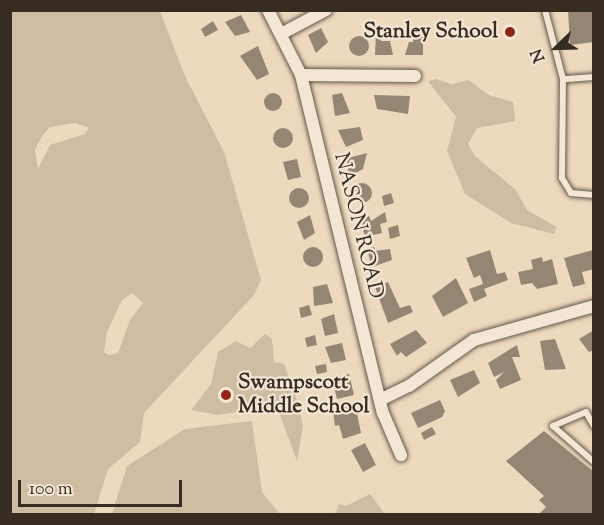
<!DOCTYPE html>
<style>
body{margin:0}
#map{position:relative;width:604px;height:525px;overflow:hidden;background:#edd9bd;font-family:"Sorts Mill Goudy",serif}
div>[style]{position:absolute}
.green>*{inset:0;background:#cebca3}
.building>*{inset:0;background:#958673}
.round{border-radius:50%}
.roads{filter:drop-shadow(0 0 2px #645749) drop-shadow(0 0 2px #645749)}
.service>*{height:6px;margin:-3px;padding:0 3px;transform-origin:3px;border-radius:3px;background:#f3e6d4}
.minor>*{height:12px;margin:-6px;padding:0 6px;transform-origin:6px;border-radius:6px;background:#f3e6d4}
.dots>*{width:16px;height:16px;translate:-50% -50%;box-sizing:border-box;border:3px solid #f3e6d4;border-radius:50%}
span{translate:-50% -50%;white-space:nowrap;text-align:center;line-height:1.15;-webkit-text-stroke:4.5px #f3e6d4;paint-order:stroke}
.poi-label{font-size:21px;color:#362c22;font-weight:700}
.right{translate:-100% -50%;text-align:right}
.left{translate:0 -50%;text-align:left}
.street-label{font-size:21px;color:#362c22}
.frame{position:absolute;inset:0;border:12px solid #362c22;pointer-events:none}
.north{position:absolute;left:526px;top:18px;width:60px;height:60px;-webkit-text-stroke:4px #f3e6d4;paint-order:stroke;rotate:247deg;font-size:16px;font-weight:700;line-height:24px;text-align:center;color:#362c22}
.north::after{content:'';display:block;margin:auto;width:21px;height:27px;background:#362c22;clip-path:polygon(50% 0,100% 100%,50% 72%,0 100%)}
.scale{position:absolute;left:18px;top:480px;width:164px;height:27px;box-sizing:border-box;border:3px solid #362c22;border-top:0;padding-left:8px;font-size:18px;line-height:21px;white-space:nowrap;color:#362c22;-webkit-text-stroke:4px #f3e6d4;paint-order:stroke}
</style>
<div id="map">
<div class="green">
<div style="clip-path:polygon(evenodd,10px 11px,160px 11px,184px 74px,224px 152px,261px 280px,254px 295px,144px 413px,140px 442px,108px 469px,94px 514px,11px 514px,10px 11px,75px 123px,89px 128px,85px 134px,50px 145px,38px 169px,35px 150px,42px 136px,50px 127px,75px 123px,10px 11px,132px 293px,143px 303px,130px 320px,118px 353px,109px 355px,104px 352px,107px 332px,122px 300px,132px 293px)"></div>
<div style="clip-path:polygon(436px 79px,451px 84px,468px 80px,489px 95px,513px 102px,515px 121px,477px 128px,468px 144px,475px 156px,516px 190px,527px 210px,557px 227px,554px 234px,511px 223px,465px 194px,447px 151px,456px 117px,428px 81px)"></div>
<div style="clip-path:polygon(265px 334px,272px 339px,274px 362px,284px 364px,294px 390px,303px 425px,297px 461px,277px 407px,217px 415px,191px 410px,211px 384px,218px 352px,236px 341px,250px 348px)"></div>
<div style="clip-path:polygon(252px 421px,262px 492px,280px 514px,112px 514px,127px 466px,185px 429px)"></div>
<div style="clip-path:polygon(370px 494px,385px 514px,335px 513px,339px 504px,346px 506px)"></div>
</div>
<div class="building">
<div style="clip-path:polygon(568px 10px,594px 10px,594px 42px,570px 45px)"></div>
<div style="clip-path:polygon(241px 15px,250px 32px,235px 36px,225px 22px)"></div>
<div style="clip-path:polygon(213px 21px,218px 30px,205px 37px,201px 29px)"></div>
<div style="clip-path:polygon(321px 28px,328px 42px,316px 53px,308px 35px)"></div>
<div style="clip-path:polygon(414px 29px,423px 29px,423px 55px,405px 55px,409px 42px,413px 42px)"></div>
<div style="clip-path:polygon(376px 32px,381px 32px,381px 41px,390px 41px,393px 55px,375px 55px)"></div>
<div class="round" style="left:349px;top:36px;width:20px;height:20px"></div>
<div style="clip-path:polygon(258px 46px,269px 74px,257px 80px,240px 56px)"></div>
<div class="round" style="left:264px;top:93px;width:18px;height:18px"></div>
<div style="clip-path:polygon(342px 93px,350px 113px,335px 116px,332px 95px)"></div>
<div style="clip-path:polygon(374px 95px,410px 96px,408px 114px,377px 109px)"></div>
<div style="clip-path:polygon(360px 127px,363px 140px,346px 147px,338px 130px)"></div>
<div class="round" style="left:273px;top:128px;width:20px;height:20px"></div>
<div style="clip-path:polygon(367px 153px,363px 169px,350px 176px,345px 159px)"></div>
<div style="clip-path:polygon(297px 159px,301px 177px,288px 180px,283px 162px)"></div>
<div class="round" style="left:352px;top:183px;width:20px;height:20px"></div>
<div class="round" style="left:289px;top:188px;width:20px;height:20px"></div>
<div style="clip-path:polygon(391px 193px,394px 203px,384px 206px,382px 196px)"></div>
<div style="clip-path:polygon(385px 212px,387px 222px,380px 224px,382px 233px,365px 237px,360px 219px,369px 216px,371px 221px)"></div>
<div style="clip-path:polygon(310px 215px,315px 233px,304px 240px,297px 222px)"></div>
<div style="clip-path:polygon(398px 225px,400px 236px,390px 239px,388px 228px)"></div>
<div class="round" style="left:303px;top:247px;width:20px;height:20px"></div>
<div style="clip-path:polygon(374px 247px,375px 251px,390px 249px,392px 260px,372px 267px,367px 249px)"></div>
<div style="clip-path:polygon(490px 250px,497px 274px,505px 272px,508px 280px,484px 289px,487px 296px,474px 302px,469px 289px,483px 284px,480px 275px,474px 278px,466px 258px)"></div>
<div style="clip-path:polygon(593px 250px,594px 269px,582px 272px,585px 284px,573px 287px,564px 258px)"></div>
<div style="clip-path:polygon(542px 257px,543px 262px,552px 259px,558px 284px,537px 289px,532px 283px,521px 285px,518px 272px,533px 269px,531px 260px)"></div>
<div style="clip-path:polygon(456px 278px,468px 303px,443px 317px,432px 296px)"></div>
<div style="clip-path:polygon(388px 282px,400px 308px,410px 305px,413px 312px,388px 323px,375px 287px)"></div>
<div style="clip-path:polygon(327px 284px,333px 303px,314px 306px,313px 287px)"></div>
<div style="clip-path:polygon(309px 305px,312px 315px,301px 318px,299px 308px)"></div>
<div style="clip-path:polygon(334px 314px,338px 333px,325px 336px,321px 319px)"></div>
<div style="clip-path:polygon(416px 330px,427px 343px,406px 357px,401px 352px,397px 356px,390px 344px)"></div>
<div style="clip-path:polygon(594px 330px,594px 350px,589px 352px,579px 339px)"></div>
<div style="clip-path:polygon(315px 335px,317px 345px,307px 347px,305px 338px)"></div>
<div style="clip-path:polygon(555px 339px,566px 369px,545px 370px,540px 341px)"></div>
<div style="clip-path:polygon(342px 343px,346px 360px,331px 363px,325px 347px)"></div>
<div style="clip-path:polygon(517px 345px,520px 357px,512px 357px,521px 380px,500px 389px,496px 380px,504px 372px,494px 377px,488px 363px)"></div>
<div style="clip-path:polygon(326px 364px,327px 372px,317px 374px,315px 366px)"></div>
<div style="clip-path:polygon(474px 370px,480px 383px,458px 397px,450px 380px)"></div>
<div style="clip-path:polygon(349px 374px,354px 395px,337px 399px,332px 378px)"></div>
<div style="clip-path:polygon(440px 400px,445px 411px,442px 417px,418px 428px,411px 413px)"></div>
<div style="clip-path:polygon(355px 404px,361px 433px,343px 439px,339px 425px,335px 426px,333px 411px)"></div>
<div style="clip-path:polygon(432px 427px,436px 434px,424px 440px,421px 433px)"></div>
<div style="clip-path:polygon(544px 431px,594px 472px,594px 514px,539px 514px,546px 507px,539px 500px,544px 496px,506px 461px)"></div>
<div style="clip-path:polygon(365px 443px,376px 465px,363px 472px,351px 450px)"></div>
</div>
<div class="roads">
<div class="service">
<div style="left:545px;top:10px;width:71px;rotate:75.4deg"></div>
<div style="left:594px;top:77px;width:31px;rotate:176deg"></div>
<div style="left:563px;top:79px;width:99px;rotate:90.6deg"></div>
<div style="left:562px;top:178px;width:17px;rotate:59deg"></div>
<div style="left:571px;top:193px;width:23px;rotate:5deg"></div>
<div style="left:594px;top:426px;width:16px;rotate:-120deg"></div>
<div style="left:586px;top:412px;width:36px;rotate:157deg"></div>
<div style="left:553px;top:426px;width:55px;rotate:41.3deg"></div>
</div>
<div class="minor">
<div style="left:268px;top:10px;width:73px;rotate:63.1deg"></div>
<div style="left:301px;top:75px;width:348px;rotate:76.4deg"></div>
<div style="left:383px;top:413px;width:46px;rotate:66.8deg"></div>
<div style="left:281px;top:34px;width:51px;rotate:-28.1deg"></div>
<div style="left:301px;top:75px;width:114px;rotate:0.5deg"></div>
<div style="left:380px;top:400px;width:32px;rotate:-26deg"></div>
<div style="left:409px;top:386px;width:80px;rotate:-35.3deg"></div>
<div style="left:474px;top:340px;width:125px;rotate:-15.8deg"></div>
</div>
</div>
<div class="dots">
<div style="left:510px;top:32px;background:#8f2418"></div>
<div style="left:226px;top:395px;background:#8f2418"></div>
</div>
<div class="poi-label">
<span class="right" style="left:498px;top:32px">Stanley School</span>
<span class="left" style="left:238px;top:395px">Swampscott<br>Middle School</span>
</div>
<div class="street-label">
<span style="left:358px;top:226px;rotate:76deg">NASON ROAD</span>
</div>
<div class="frame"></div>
<div class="north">N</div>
<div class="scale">100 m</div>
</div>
